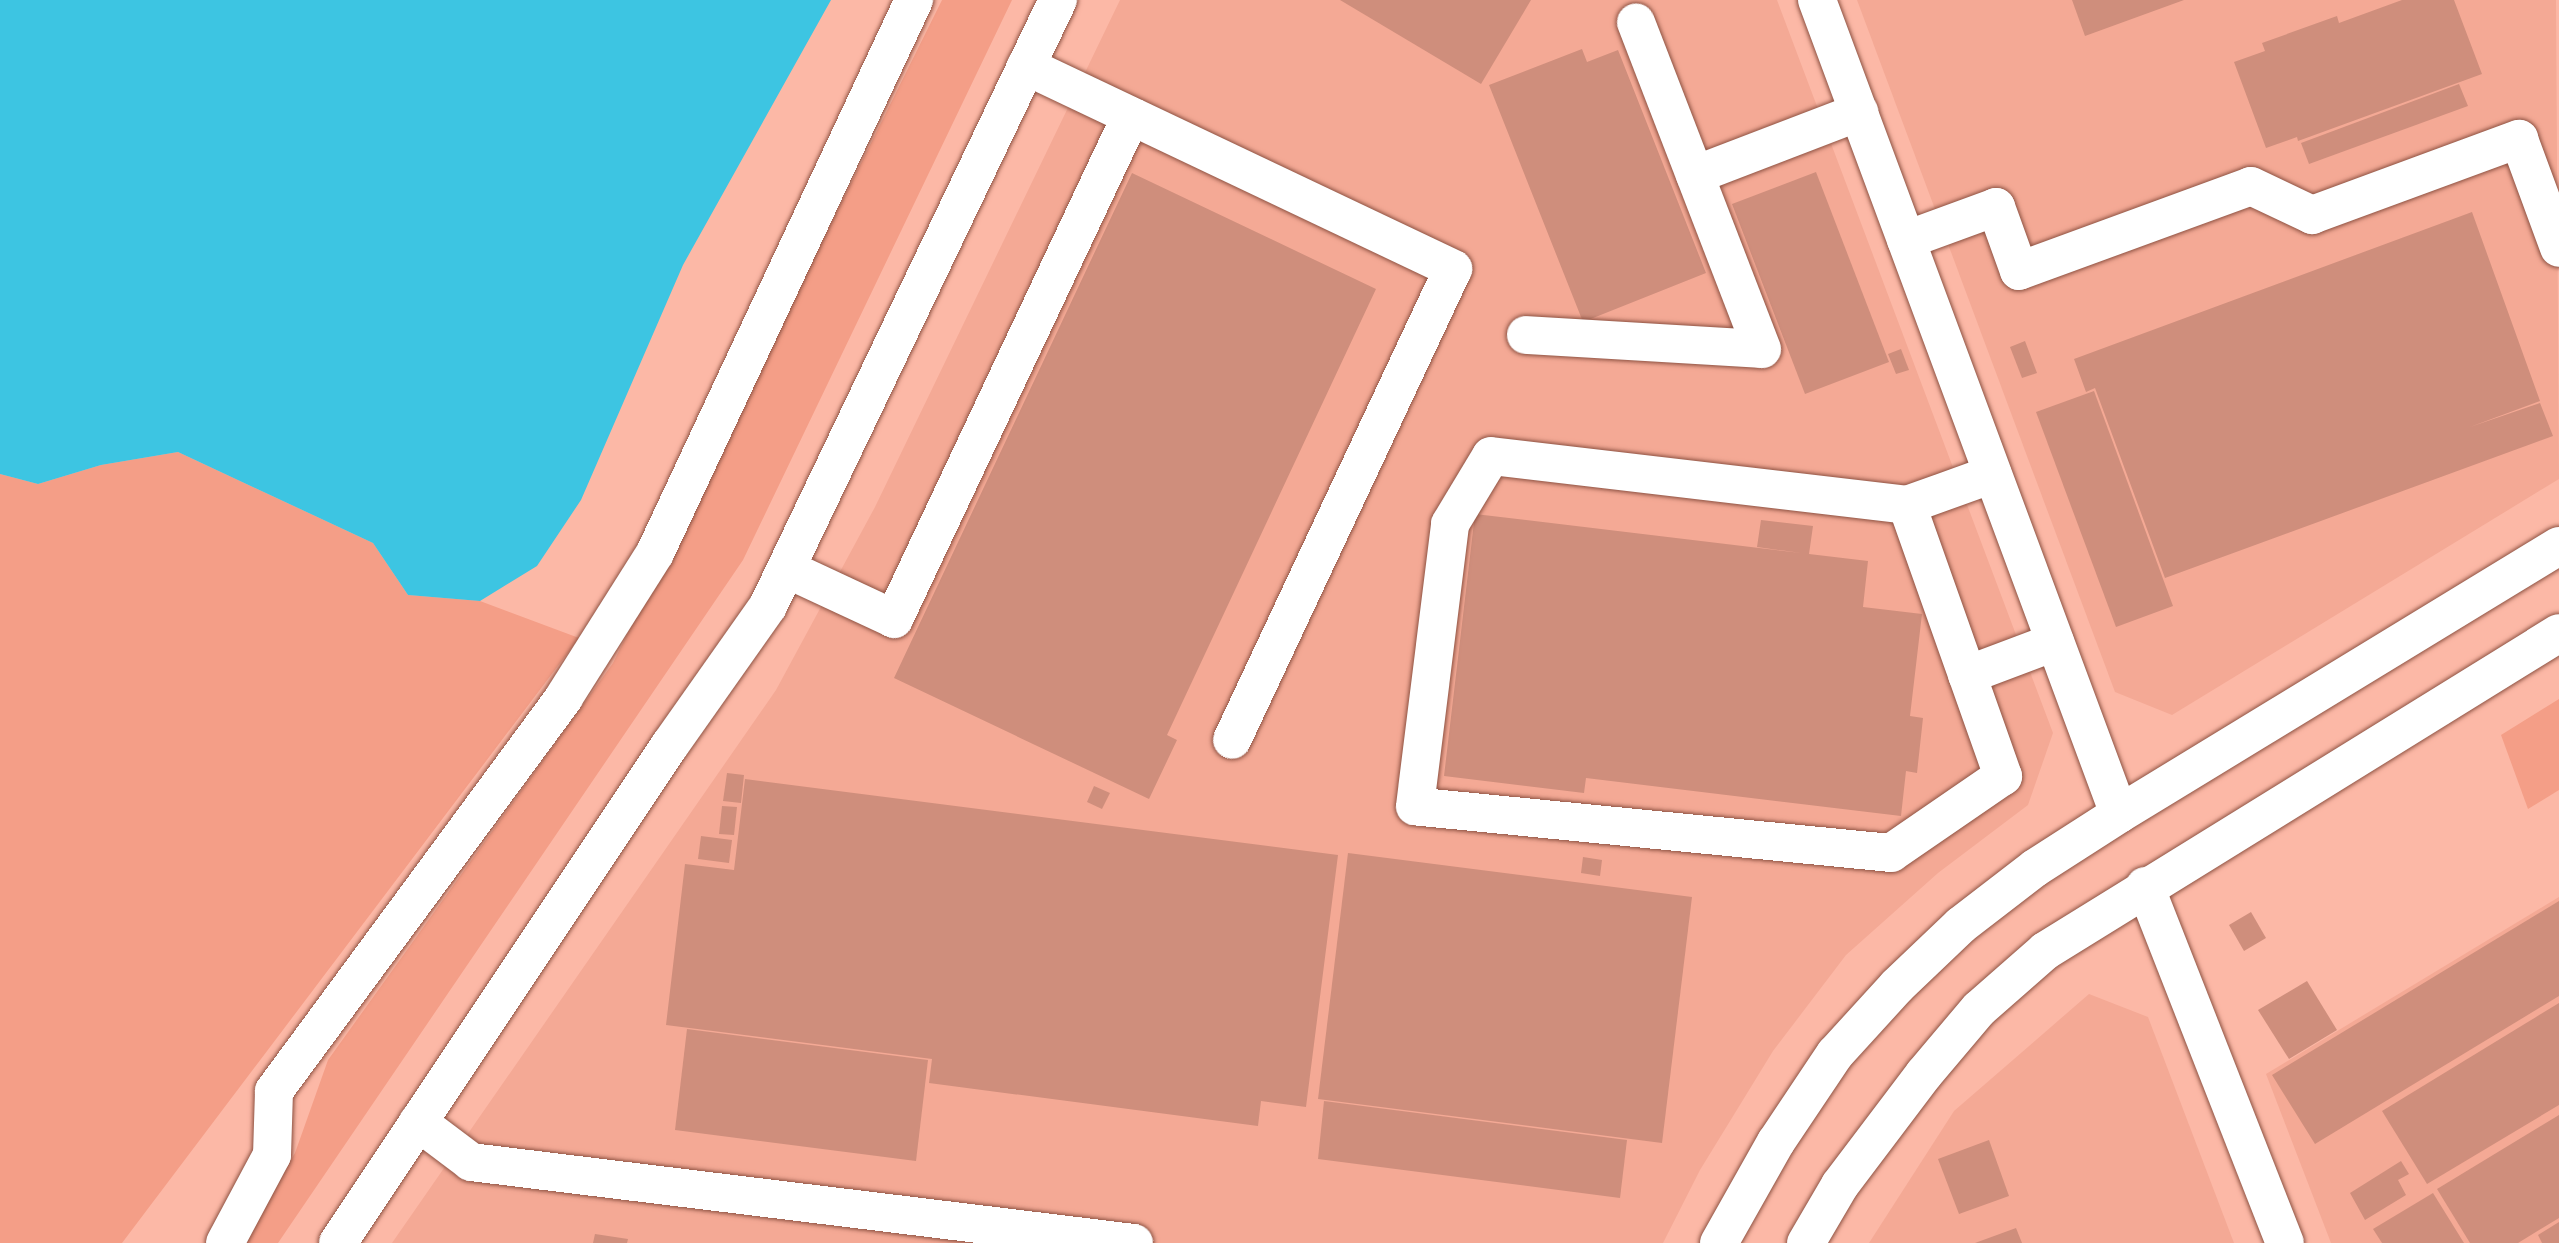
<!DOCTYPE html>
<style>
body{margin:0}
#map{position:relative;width:2559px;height:1243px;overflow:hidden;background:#fcb8a6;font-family:Figtree,sans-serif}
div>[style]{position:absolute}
.built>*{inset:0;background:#f4a995}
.green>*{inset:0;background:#f49e87}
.water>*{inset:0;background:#3dc5e2}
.building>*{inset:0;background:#cf8e7c}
.roads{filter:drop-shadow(0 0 2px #8d5242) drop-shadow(0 0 2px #8d5242)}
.minor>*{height:38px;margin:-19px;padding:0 19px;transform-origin:19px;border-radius:19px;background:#fff}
span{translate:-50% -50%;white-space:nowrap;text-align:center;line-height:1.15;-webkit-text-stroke:5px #fcb8a6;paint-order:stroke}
</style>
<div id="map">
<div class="built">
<div style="clip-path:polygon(1120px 0,1777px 0,2053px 733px,2028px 805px,1938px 873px,1846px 955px,1773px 1051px,1700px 1170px,1663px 1243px,392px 1243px,776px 690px,875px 507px)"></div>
<div style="clip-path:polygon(1857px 0,2556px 0,2559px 479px,2172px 715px,2115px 692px)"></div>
<div style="clip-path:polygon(2559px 897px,2559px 1243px,2331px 1243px,2266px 1074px)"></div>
<div style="clip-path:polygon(2089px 994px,2148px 1017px,2234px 1243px,1869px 1243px,1954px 1111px)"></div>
</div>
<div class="green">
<div style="clip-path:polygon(942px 0,1012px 0,743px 560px,278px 1243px,240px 1243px,295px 1153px,328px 1060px,613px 663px)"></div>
<div style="clip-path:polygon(178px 452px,373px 543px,408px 595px,480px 601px,579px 638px,122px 1243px,0 1243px,0 474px,38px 484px,101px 465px)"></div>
<div style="clip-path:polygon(2559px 699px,2559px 790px,2528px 809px,2501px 735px)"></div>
</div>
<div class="water">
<div style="clip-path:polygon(0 0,831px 0,683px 265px,581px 500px,537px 566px,480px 601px,408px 595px,373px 543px,178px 452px,101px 465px,38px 484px,0 474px)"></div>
</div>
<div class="building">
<div style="clip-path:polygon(1340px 0,1531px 0,1481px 84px)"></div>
<div style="clip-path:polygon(2072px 0,2184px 0,2085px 36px)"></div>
<div style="clip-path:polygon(2402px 0,2454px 0,2482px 74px,2298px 141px,2297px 137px,2266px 148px,2234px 62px,2265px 51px,2262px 43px,2337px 16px,2339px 23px)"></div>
<div style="clip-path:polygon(1582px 49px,1587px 62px,1618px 50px,1706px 273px,1583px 322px,1489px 85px)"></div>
<div style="clip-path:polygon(2459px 84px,2468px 106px,2309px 164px,2301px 143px)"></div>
<div style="clip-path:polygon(1816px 172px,1889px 362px,1805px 394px,1732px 204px)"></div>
<div style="clip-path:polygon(1132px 173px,1376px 289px,1167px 735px,1177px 740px,1149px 799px,894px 678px)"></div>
<div style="clip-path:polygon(2472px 212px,2540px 401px,2470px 427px,2540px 403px,2553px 436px,2165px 578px,2095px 388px,2086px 392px,2074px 359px)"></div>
<div style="clip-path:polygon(2025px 341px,2037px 373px,2022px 378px,2010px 347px)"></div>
<div style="clip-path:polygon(1901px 349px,1909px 370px,1896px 374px,1888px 354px)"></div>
<div style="clip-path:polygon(2094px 391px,2173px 606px,2116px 627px,2036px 412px)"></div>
<div style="clip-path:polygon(1475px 514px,1801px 553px,1757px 547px,1761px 520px,1813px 526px,1809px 554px,1868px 561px,1863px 607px,1922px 614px,1910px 716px,1923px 718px,1917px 773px,1906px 771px,1901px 816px,1586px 778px,1584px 793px,1444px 776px)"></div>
<div style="clip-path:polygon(727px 773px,744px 775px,741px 803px,723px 801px)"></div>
<div style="clip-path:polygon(745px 779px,1338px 855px,1306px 1107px,1261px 1101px,1258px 1126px,929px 1083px,932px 1059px,666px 1025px,685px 864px,734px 870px)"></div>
<div style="clip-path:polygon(1094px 786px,1110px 793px,1102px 809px,1087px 802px)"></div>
<div style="clip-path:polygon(722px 806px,737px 807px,734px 835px,719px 834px)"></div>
<div style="clip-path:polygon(701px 836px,732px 840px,729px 863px,698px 859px)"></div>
<div style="clip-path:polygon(1348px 853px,1692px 897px,1662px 1143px,1318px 1099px)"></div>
<div style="clip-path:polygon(1583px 857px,1602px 860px,1600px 876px,1581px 873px)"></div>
<div style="clip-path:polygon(2559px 901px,2559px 996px,2315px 1144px,2272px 1075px)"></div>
<div style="clip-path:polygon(2251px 912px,2266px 938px,2244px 951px,2229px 925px)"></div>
<div style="clip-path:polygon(2307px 981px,2337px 1030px,2289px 1059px,2258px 1010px)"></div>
<div style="clip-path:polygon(2559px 1003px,2559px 1105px,2427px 1184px,2382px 1111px)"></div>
<div style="clip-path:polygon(687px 1029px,928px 1060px,916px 1161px,675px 1130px)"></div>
<div style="clip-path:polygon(1324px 1101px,1627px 1140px,1620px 1198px,1318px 1159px)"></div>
<div style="clip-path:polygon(2559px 1115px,2559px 1218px,2518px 1243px,2470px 1243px,2437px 1189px)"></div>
<div style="clip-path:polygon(1989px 1140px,2009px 1196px,1959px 1214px,1938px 1159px)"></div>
<div style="clip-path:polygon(2401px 1161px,2409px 1174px,2398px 1180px,2406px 1195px,2365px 1220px,2350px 1193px)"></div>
<div style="clip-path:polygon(2433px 1193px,2464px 1243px,2382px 1243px,2373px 1229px)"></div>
<div style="clip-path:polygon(2559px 1222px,2559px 1243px,2542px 1243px,2538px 1235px)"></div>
<div style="clip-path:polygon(2016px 1228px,2022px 1243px,1975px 1243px)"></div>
<div style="clip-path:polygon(595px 1234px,628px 1239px,627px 1243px,593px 1243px)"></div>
</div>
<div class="roads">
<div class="minor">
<div style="left:1817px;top:0;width:868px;rotate:69.64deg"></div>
<div style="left:1026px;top:66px;width:473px;rotate:25.4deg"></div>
<div style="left:1453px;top:269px;width:520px;rotate:115.14deg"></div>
<div style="left:1695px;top:175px;width:176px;rotate:-21deg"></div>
<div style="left:1906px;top:240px;width:96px;rotate:-20.1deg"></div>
<div style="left:1996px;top:207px;width:68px;rotate:70.2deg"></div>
<div style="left:2019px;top:271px;width:247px;rotate:-20.1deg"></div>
<div style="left:2251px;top:186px;width:68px;rotate:25.4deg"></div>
<div style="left:2312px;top:215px;width:221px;rotate:-20.2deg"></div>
<div style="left:2519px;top:139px;width:116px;rotate:69.8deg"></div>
<div style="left:1526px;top:335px;width:236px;rotate:3.4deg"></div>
<div style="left:1762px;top:349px;width:350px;rotate:-111.1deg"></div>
<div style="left:1907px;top:505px;width:288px;rotate:70.5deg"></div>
<div style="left:2003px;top:776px;width:136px;rotate:145.5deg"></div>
<div style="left:1891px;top:853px;width:478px;rotate:-174.4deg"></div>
<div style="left:1415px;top:806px;width:284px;rotate:-82.9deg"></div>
<div style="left:1450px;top:524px;width:79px;rotate:-58.9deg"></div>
<div style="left:1491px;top:456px;width:419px;rotate:6.7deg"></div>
<div style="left:1907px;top:505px;width:91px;rotate:-19.8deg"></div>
<div style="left:787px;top:569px;width:118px;rotate:25deg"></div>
<div style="left:894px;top:619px;width:556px;rotate:-64.77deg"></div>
<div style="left:1967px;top:675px;width:94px;rotate:-20.6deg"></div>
<div style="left:2145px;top:886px;width:383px;rotate:68.6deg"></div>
<div style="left:418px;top:1122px;width:66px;rotate:37deg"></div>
<div style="left:471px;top:1162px;width:668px;rotate:6.97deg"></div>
<div style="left:225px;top:1243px;width:100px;rotate:-61.9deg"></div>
<div style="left:272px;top:1155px;width:64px;rotate:-88.2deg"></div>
<div style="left:274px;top:1091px;width:489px;rotate:-53.6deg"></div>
<div style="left:564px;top:697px;width:170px;rotate:-57.7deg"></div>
<div style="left:655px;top:553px;width:611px;rotate:-64.9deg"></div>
<div style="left:338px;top:1243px;width:599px;rotate:-56.31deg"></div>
<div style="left:670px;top:745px;width:170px;rotate:-54.8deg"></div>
<div style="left:768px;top:606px;width:672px;rotate:-64.43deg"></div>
<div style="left:1719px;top:1243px;width:116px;rotate:-60.6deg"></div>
<div style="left:1776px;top:1142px;width:106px;rotate:-56.2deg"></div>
<div style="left:1835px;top:1054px;width:92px;rotate:-47.6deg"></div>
<div style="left:1897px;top:986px;width:88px;rotate:-43.6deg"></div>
<div style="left:1961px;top:925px;width:93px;rotate:-37.6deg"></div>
<div style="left:2035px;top:868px;width:100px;rotate:-32.7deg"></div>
<div style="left:2119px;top:814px;width:515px;rotate:-31.35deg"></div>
<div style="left:1806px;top:1243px;width:67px;rotate:-59.6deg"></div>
<div style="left:1840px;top:1185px;width:139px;rotate:-52.9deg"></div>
<div style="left:1924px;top:1074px;width:85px;rotate:-49.8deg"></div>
<div style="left:1979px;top:1009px;width:88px;rotate:-41.3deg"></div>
<div style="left:2045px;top:951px;width:604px;rotate:-31.74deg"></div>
</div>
</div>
</div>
